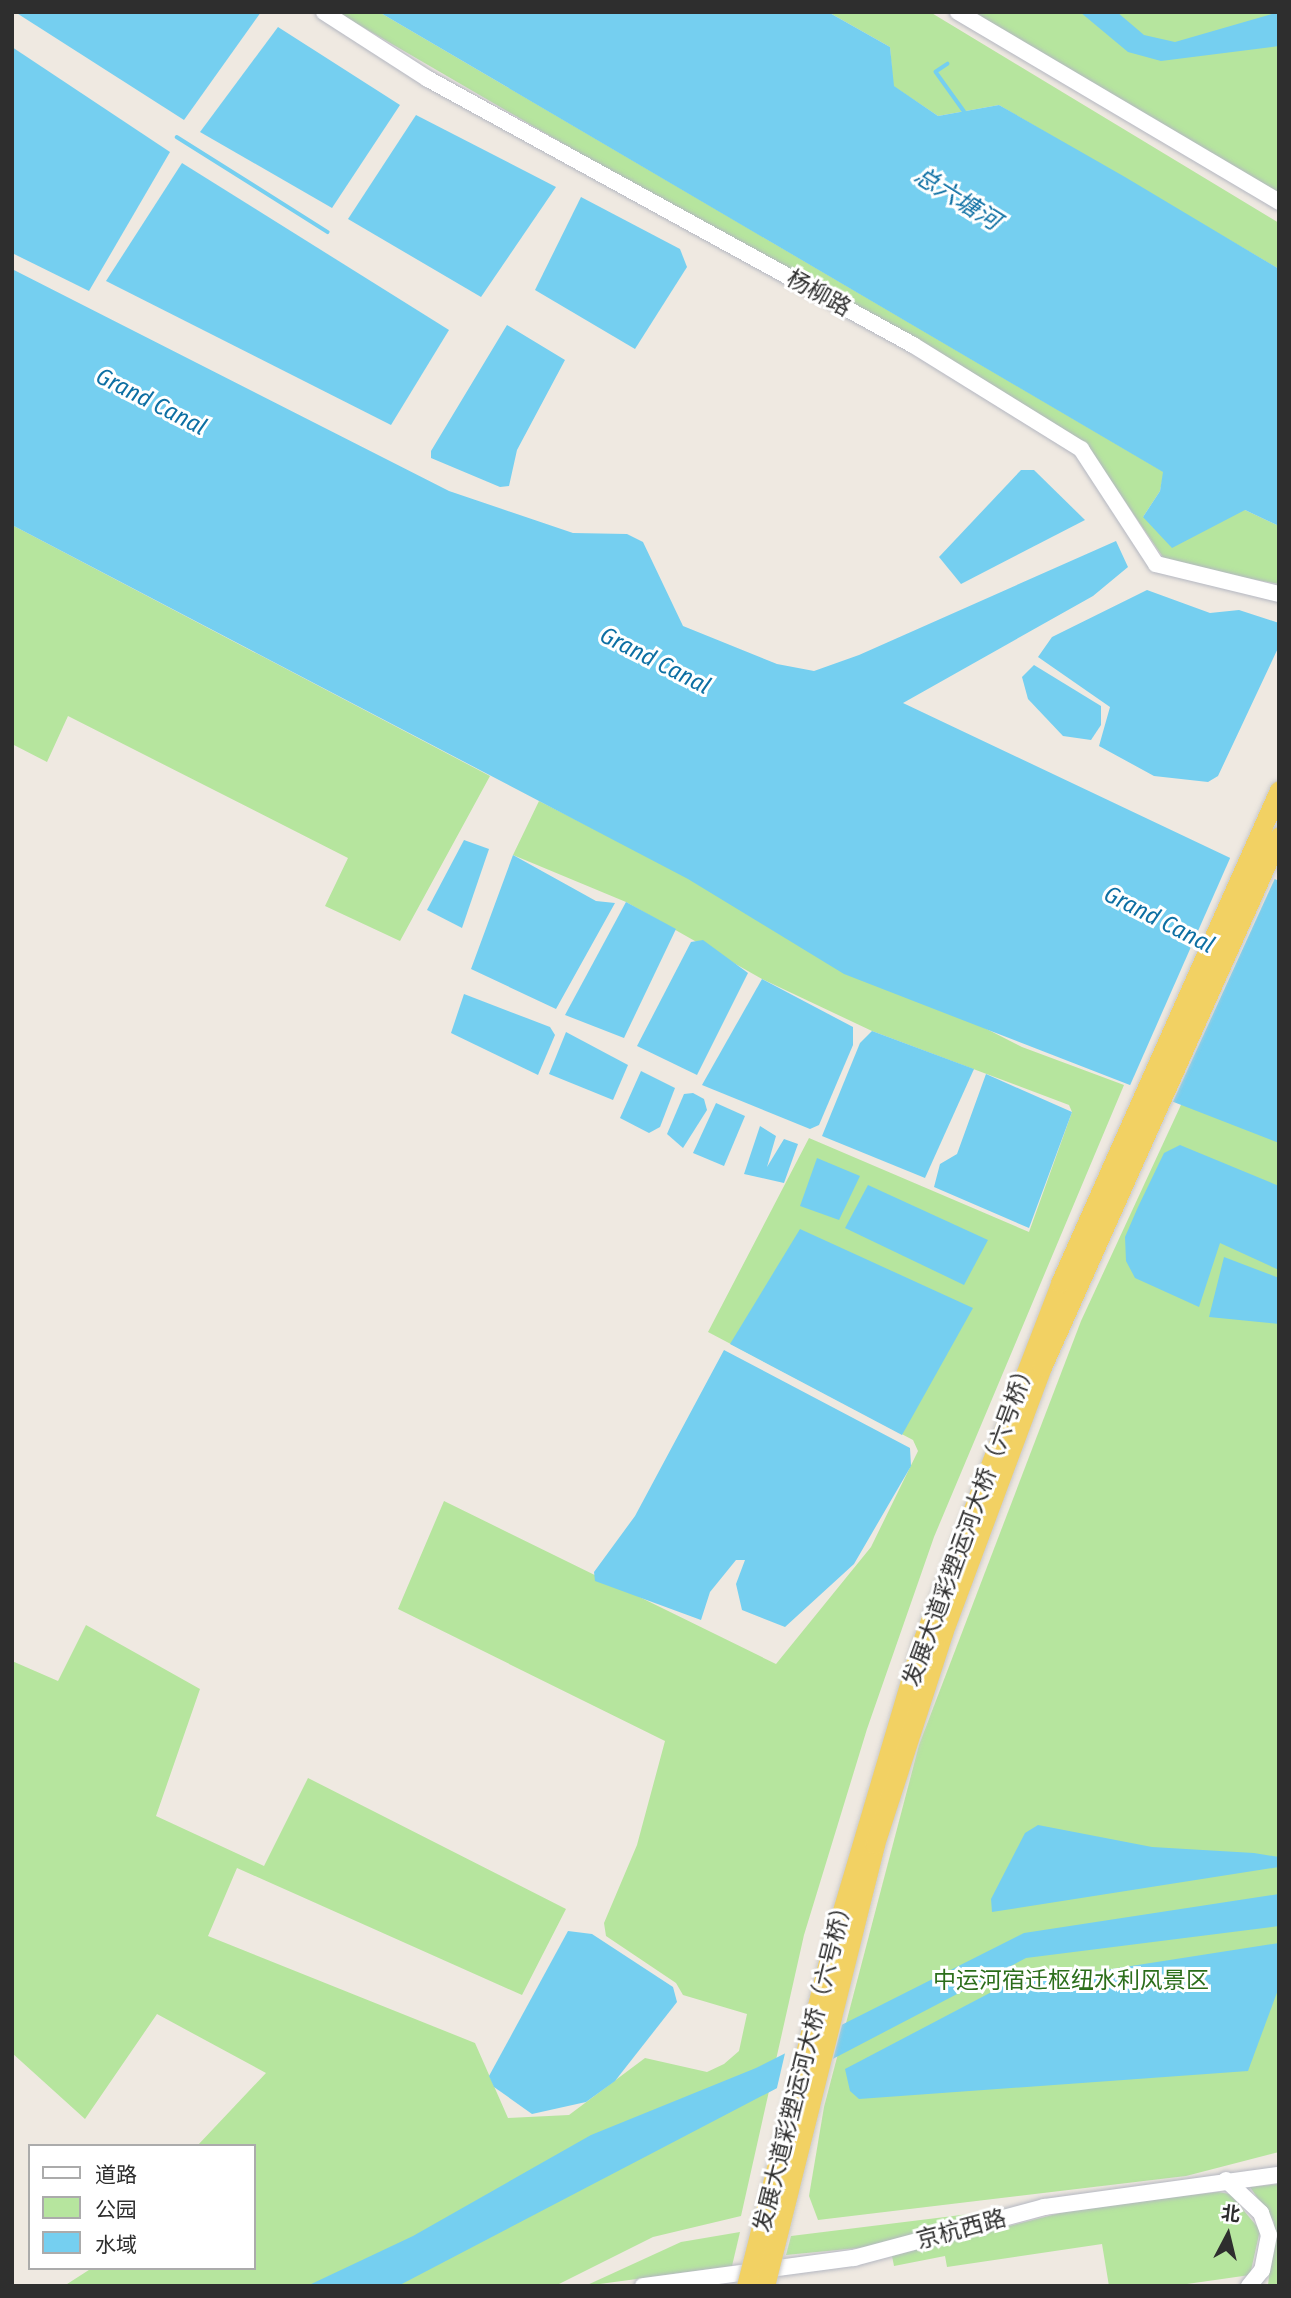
<!DOCTYPE html>
<meta charset="utf-8">
<style>
body{margin:0}
#map{position:relative;width:1291px;height:2298px;overflow:hidden;background:#efe9e1;font-family:"Fira Sans Condensed","Noto Sans SC",sans-serif}
div>[style]{position:absolute}
.green>*{inset:0;background:#b6e59e}
.water>*{inset:0;background:#75cff0}
.pier>*{inset:0;background:#efe9e1}
.stream>*{height:3.5px;margin:-1.75px;padding:0 1.75px;transform-origin:1.75px;border-radius:1.75px;background:#75cff0}
.roads{filter:drop-shadow(0 0 2px #b4b7c1) drop-shadow(0 0 2px #b4b7c1)}
.minor>*{height:16px;margin:-8px;padding:0 8px;transform-origin:8px;border-radius:8px;background:#fff}
.bridges{filter:drop-shadow(0 0 2px #c9c9c9) drop-shadow(0 0 2px #c9c9c9)}
.major-bridge>*{height:19px;margin:-9.5px;padding:0 9.5px;transform-origin:9.5px;border-radius:9.5px;background:#f2d163}
span{translate:-50% -50%;white-space:nowrap;text-align:center;line-height:1.15;-webkit-text-stroke:6px #fff;paint-order:stroke}
.street-label{font-size:23px;color:#2e2e2e}
.park-label{font-size:23px;color:#2c6e1b}
.water-label{font-size:24px;color:#0d6fa3;font-style:italic}
.frame{position:absolute;inset:0;border:14px solid #2e2e2e;pointer-events:none}
.legend{position:absolute;left:28px;top:2144px;width:228px;height:126px;box-sizing:border-box;background:#fff;border:2px solid #ababab;margin:0;padding:9px 12px;list-style:none;font-size:21px;color:#2e2e2e}
.legend li{display:flex;align-items:center;gap:14px;height:35px}
.legend b{width:35px;border:2px solid #ababab}
.north{position:absolute;left:1193px;top:2200px;width:70px;height:70px;-webkit-text-stroke:5px #fff;paint-order:stroke;rotate:7deg;font-size:19px;font-weight:700;line-height:28px;text-align:center;color:#2e2e2e}
.north::after{content:'';display:block;margin:auto;width:24px;height:32px;background:#2e2e2e;clip-path:polygon(50% 0,100% 100%,50% 72%,0 100%)}
</style>
<div id="map">
<div class="green">
<div style="clip-path:polygon(337px 12px,379px 12px,1164px 472px,1160px 491px,1143px 517px,1245px 510px,1279px 526px,1279px 584px,1167px 563px,1090px 450px)"></div>
<div style="clip-path:polygon(828px 12px,930px 12px,1279px 223px,1279px 269px,999px 105px,938px 116px,893px 86px,890px 47px)"></div>
<div style="clip-path:polygon(971px 12px,1279px 12px,1279px 197px)"></div>
<div style="clip-path:polygon(12px 525px,490px 776px,400px 941px,325px 906px,348px 858px,68px 716px,47px 762px,12px 744px)"></div>
<div style="clip-path:polygon(539px 801px,1022px 1047px,1124px 1085px,934px 1537px,867px 1729px,804px 1935px,741px 2216px,653px 2237px,555px 2286px,64px 2286px,92px 2268px,254px 2268px,254px 2146px,197px 2146px,266px 2073px,157px 2014px,85px 2119px,12px 2053px,12px 1661px,58px 1681px,86px 1625px,200px 1689px,156px 1816px,264px 1866px,308px 1778px,566px 1909px,522px 1995px,237px 1868px,208px 1936px,475px 2043px,508px 2118px,569px 2115px,645px 2058px,707px 2072px,724px 2064px,739px 2051px,747px 2014px,683px 1995px,676px 1983px,606px 1936px,604px 1923px,637px 1845px,665px 1741px,398px 1609px,444px 1501px,776px 1664px,871px 1547px,918px 1451px,913px 1440px,708px 1332px,809px 1138px,1029px 1232px,1072px 1112px,1069px 1105px,872px 1031px,762px 979px,626px 902px,513px 855px)"></div>
<div style="clip-path:polygon(1279px 893px,1279px 2152px,1186px 2176px,818px 2220px,809px 2196px,824px 2107px,919px 1745px,1081px 1321px)"></div>
<div style="clip-path:polygon(1279px 2184px,1279px 2286px,1268px 2286px,1274px 2222px,1250px 2187px)"></div>
<div style="clip-path:polygon(1218px 2192px,1230px 2194px,1260px 2230px,1250px 2275px,1173px 2286px,1109px 2286px,1102px 2244px,947px 2267px,945px 2256px,894px 2266px,892px 2256px,1084px 2207px)"></div>
<div style="clip-path:polygon(1019px 2208px,889px 2245px,786px 2255px,791px 2236px)"></div>
<div style="clip-path:polygon(740px 2232px,732px 2266px,585px 2286px,681px 2242px)"></div>
</div>
<div class="water">
<div style="clip-path:polygon(15px 12px,261px 12px,184px 120px)"></div>
<div style="clip-path:polygon(379px 12px,828px 12px,890px 47px,894px 86px,938px 116px,999px 105px,1125px 177px,1279px 269px,1279px 526px,1245px 510px,1172px 548px,1143px 517px,1160px 491px,1163px 472px)"></div>
<div style="clip-path:polygon(1080px 12px,1117px 12px,1144px 35px,1175px 42px,1279px 12px,1279px 46px,1161px 61px,1128px 52px)"></div>
<div style="clip-path:polygon(278px 27px,400px 105px,332px 208px,200px 132px)"></div>
<div style="clip-path:polygon(12px 47px,170px 152px,89px 291px,12px 253px)"></div>
<div style="clip-path:polygon(416px 115px,556px 187px,481px 297px,348px 219px)"></div>
<div style="clip-path:polygon(182px 163px,449px 330px,391px 425px,106px 281px)"></div>
<div style="clip-path:polygon(581px 197px,680px 249px,687px 267px,635px 349px,535px 290px)"></div>
<div style="clip-path:polygon(12px 269px,449px 491px,573px 533px,627px 534px,643px 542px,683px 626px,777px 664px,814px 671px,859px 655px,1116px 541px,1128px 567px,1093px 596px,903px 703px,1279px 881px,1279px 1143px,844px 974px,688px 879px,12px 525px)"></div>
<div style="clip-path:polygon(507px 325px,565px 360px,517px 450px,509px 486px,500px 487px,431px 458px,431px 451px)"></div>
<div style="clip-path:polygon(1021px 470px,1034px 470px,1085px 520px,961px 584px,939px 557px)"></div>
<div style="clip-path:polygon(1147px 590px,1210px 613px,1239px 610px,1279px 623px,1279px 646px,1218px 776px,1208px 782px,1154px 776px,1099px 746px,1110px 707px,1038px 657px,1052px 637px)"></div>
<div style="clip-path:polygon(1034px 665px,1101px 706px,1101px 725px,1091px 740px,1063px 736px,1028px 699px,1022px 677px)"></div>
<div style="clip-path:polygon(464px 840px,489px 849px,462px 928px,427px 910px)"></div>
<div style="clip-path:polygon(513px 855px,596px 901px,615px 903px,556px 1009px,471px 969px)"></div>
<div style="clip-path:polygon(626px 902px,676px 929px,624px 1038px,565px 1015px)"></div>
<div style="clip-path:polygon(703px 940px,748px 973px,697px 1075px,637px 1046px,691px 942px)"></div>
<div style="clip-path:polygon(762px 979px,853px 1027px,853px 1045px,819px 1125px,810px 1129px,702px 1085px)"></div>
<div style="clip-path:polygon(464px 994px,550px 1027px,555px 1035px,538px 1075px,451px 1033px)"></div>
<div style="clip-path:polygon(872px 1031px,974px 1069px,925px 1178px,822px 1136px,860px 1043px)"></div>
<div style="clip-path:polygon(566px 1032px,628px 1065px,613px 1100px,549px 1074px)"></div>
<div style="clip-path:polygon(641px 1071px,675px 1088px,660px 1127px,649px 1133px,620px 1118px)"></div>
<div style="clip-path:polygon(986px 1074px,1072px 1112px,1029px 1228px,934px 1187px,940px 1164px,957px 1154px)"></div>
<div style="clip-path:polygon(693px 1093px,704px 1099px,707px 1110px,683px 1148px,667px 1134px,684px 1094px)"></div>
<div style="clip-path:polygon(716px 1103px,745px 1116px,724px 1166px,693px 1153px)"></div>
<div style="clip-path:polygon(760px 1126px,776px 1136px,767px 1167px,784px 1139px,798px 1144px,784px 1183px,744px 1174px)"></div>
<div style="clip-path:polygon(1180px 1145px,1279px 1186px,1279px 1270px,1220px 1243px,1199px 1307px,1135px 1278px,1126px 1261px,1125px 1237px,1138px 1207px,1164px 1153px)"></div>
<div style="clip-path:polygon(817px 1158px,860px 1176px,839px 1220px,800px 1206px)"></div>
<div style="clip-path:polygon(868px 1185px,988px 1240px,964px 1285px,845px 1228px)"></div>
<div style="clip-path:polygon(800px 1229px,973px 1308px,902px 1435px,730px 1344px)"></div>
<div style="clip-path:polygon(1224px 1257px,1279px 1278px,1279px 1324px,1209px 1317px)"></div>
<div style="clip-path:polygon(724px 1350px,910px 1448px,911px 1466px,854px 1564px,785px 1627px,742px 1610px,736px 1584px,745px 1560px,736px 1560px,710px 1592px,701px 1620px,595px 1581px,594px 1572px,635px 1516px)"></div>
<div style="clip-path:polygon(1038px 1825px,1152px 1847px,1254px 1853px,1279px 1857px,1279px 1867px,992px 1912px,991px 1899px,1025px 1833px)"></div>
<div style="clip-path:polygon(1279px 1894px,1279px 1926px,1026px 1958px,398px 2286px,307px 2286px,413px 2236px,591px 2135px,756px 2068px,1024px 1933px)"></div>
<div style="clip-path:polygon(568px 1931px,592px 1934px,673px 1987px,677px 2002px,615px 2081px,586px 2102px,532px 2114px,494px 2087px,489px 2076px)"></div>
<div style="clip-path:polygon(1279px 1943px,1279px 1987px,1248px 2071px,859px 2099px,850px 2091px,845px 2069px,1003px 1986px)"></div>
</div>
<div class="pier">
<div style="clip-path:polygon(1279px 756px,1279px 859px,1246px 840px,1244px 828px)"></div>
<div style="clip-path:polygon(1231px 856px,1276px 876px,1171px 1106px,1128px 1090px)"></div>
<div style="clip-path:polygon(843px 2021px,832px 2063px,776px 2092px,786px 2049px)"></div>
</div>
<div class="stream">
<div style="left:948px;top:64px;width:14px;rotate:146deg"></div>
<div style="left:936px;top:72px;width:48px;rotate:54.3deg"></div>
<div style="left:177px;top:137px;width:178px;rotate:32.2deg"></div>
</div>
<div class="roads">
<div class="minor">
<div style="left:324px;top:12px;width:124px;rotate:32.8deg"></div>
<div style="left:428px;top:79px;width:553px;rotate:28.74deg"></div>
<div style="left:913px;top:345px;width:198px;rotate:31.8deg"></div>
<div style="left:1081px;top:449px;width:137px;rotate:56.9deg"></div>
<div style="left:1156px;top:564px;width:127px;rotate:13.7deg"></div>
<div style="left:958px;top:12px;width:373px;rotate:30.6deg"></div>
<div style="left:1226px;top:2180px;width:48px;rotate:43.3deg"></div>
<div style="left:1261px;top:2213px;width:23px;rotate:70deg"></div>
<div style="left:1269px;top:2235px;width:36px;rotate:101deg"></div>
<div style="left:1262px;top:2270px;width:21px;rotate:129deg"></div>
<div style="left:643px;top:2286px;width:213px;rotate:-7.6deg"></div>
<div style="left:854px;top:2258px;width:197px;rotate:-15deg"></div>
<div style="left:1044px;top:2207px;width:237px;rotate:-7.8deg"></div>
</div>
</div>
<div class="bridges">
<div class="major-bridge">
<div style="left:746px;top:2286px;width:356px;rotate:-75.8deg"></div>
<div style="left:833px;top:1941px;width:310px;rotate:-73.5deg"></div>
<div style="left:921px;top:1644px;width:387px;rotate:-68.9deg"></div>
<div style="left:1060px;top:1283px;width:539px;rotate:-66.05deg"></div>
<div style="left:765px;top:2286px;width:455px;rotate:-76deg"></div>
<div style="left:875px;top:1844px;width:222px;rotate:-72.1deg"></div>
<div style="left:943px;top:1633px;width:284px;rotate:-69.6deg"></div>
<div style="left:1042px;top:1367px;width:581px;rotate:-65.95deg"></div>
</div>
</div>
<div class="street-label">
<span style="left:819px;top:293px;rotate:29deg">杨柳路</span>
<span style="left:969px;top:1523px;rotate:-70deg">发展大道彩塑运河大桥（六号桥）</span>
<span style="left:803px;top:2064px;rotate:-76deg">发展大道彩塑运河大桥（六号桥）</span>
<span style="left:961px;top:2229px;rotate:-15deg">京杭西路</span>
</div>
<div class="park-label">
<span style="left:1071px;top:1980px">中运河宿迁枢纽水利风景区</span>
</div>
<div class="water-label">
<span style="left:957px;top:199px;rotate:32deg">总六塘河</span>
<span style="left:151px;top:402px;rotate:27deg">Grand Canal</span>
<span style="left:655px;top:661px;rotate:27deg">Grand Canal</span>
<span style="left:1159px;top:920px;rotate:27deg">Grand Canal</span>
</div>
<div class="frame"></div>
<ul class="legend">
<li><b style="height:9px;background:#fff"></b>道路</li>
<li><b style="height:19px;background:#b6e59e"></b>公园</li>
<li><b style="height:19px;background:#75cff0"></b>水域</li>
</ul>
<div class="north">北</div>
</div>
